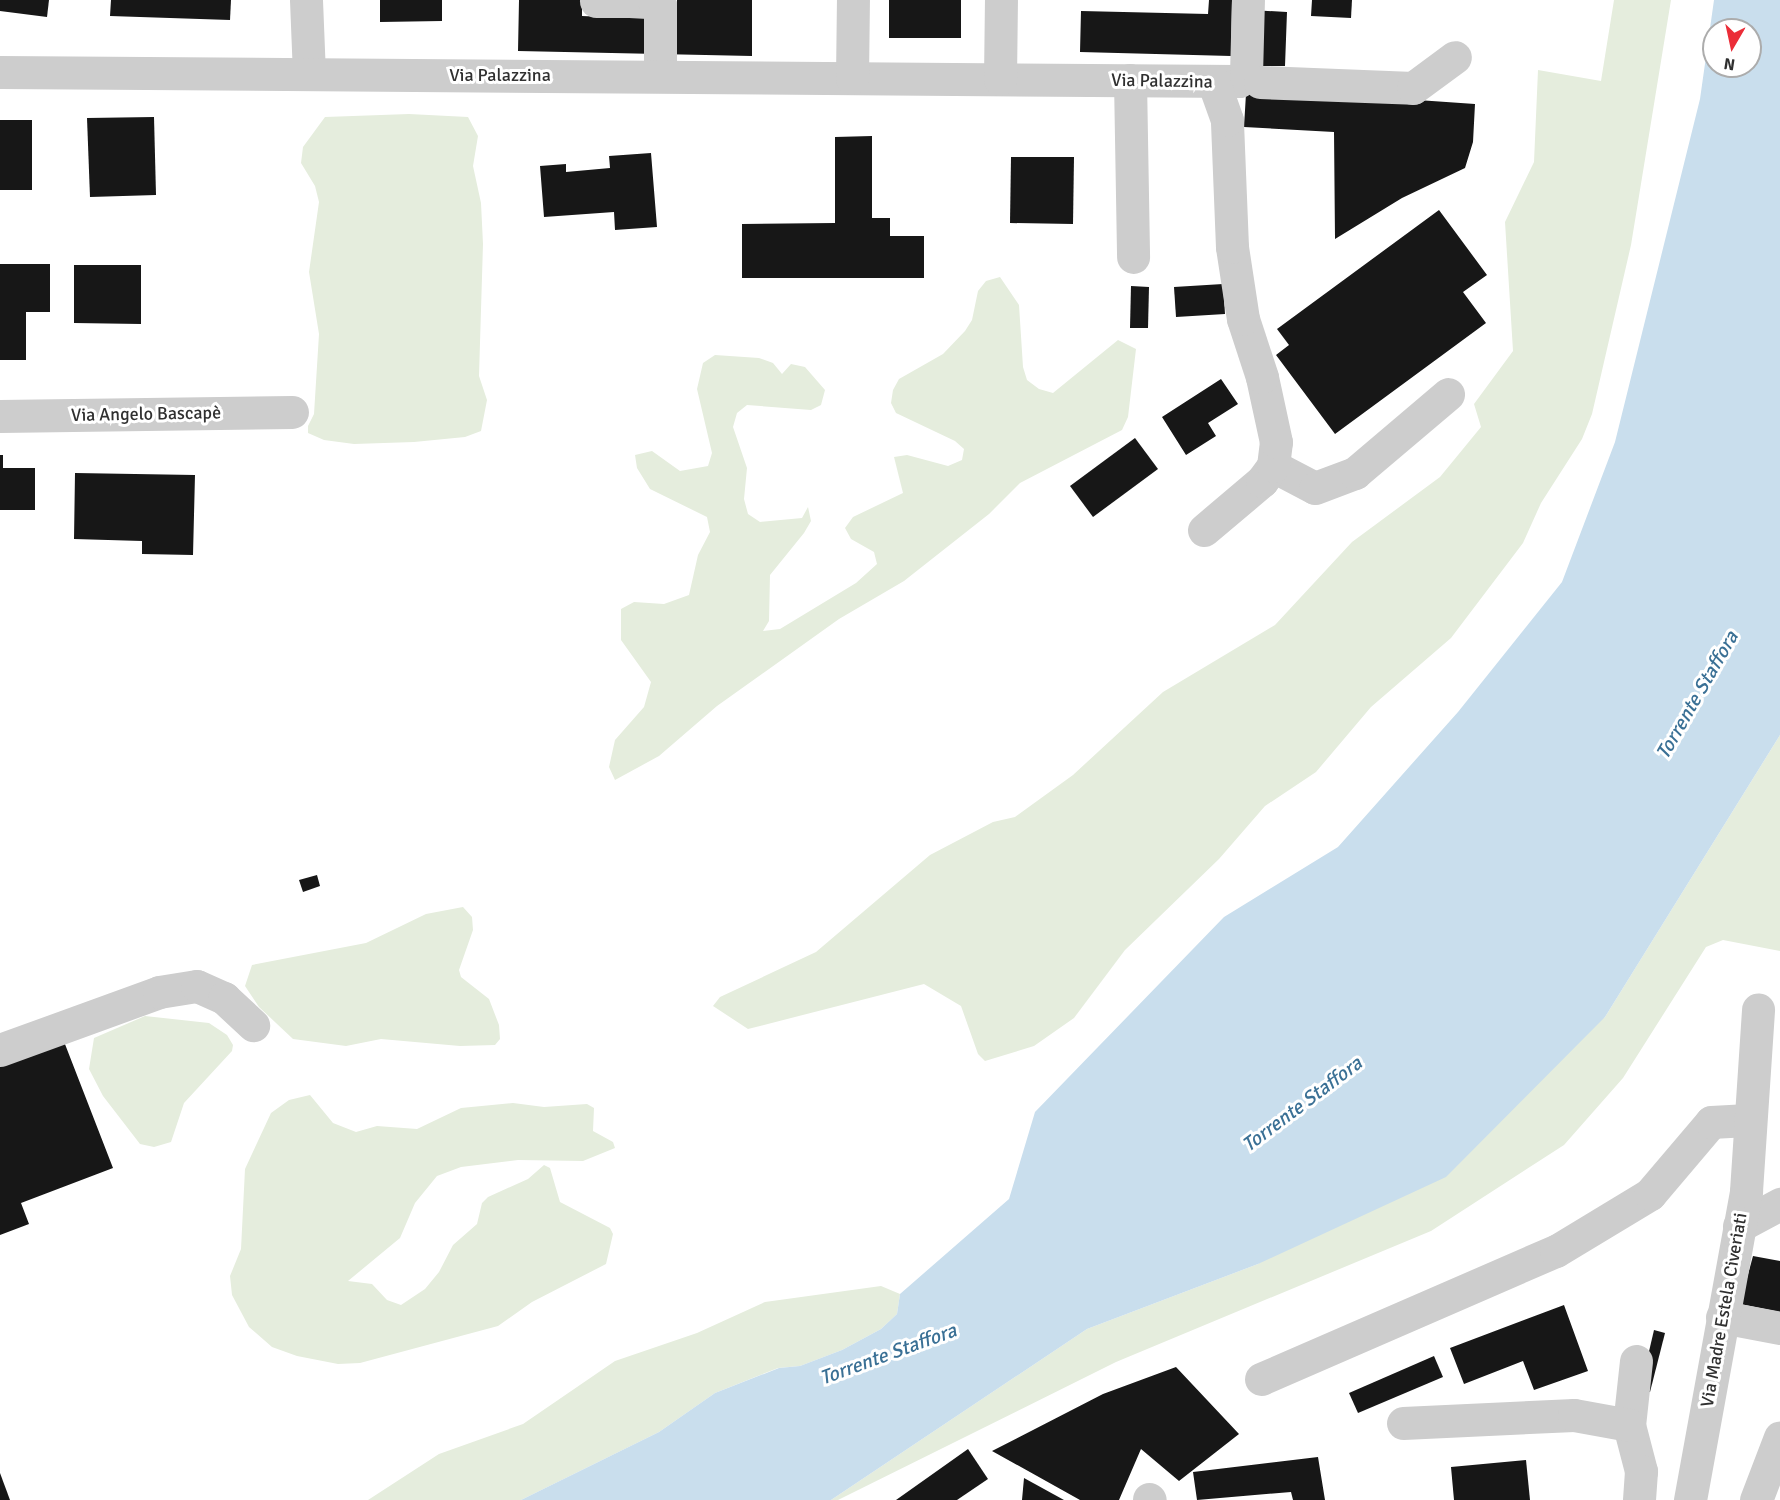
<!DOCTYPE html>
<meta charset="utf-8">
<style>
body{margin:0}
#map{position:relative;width:1780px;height:1500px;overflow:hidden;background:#fff;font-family:Signika,sans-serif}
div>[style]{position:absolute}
.green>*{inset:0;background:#e5eddd}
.water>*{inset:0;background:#c9deed}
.building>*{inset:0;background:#171717}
.minor>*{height:33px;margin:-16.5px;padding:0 16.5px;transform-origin:16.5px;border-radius:16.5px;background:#cdcdcd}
span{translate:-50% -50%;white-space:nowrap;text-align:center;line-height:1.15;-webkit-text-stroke:6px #fff;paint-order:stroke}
.street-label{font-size:18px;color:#303030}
.water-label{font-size:20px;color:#3a7095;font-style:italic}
.north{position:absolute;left:1702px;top:18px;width:60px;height:60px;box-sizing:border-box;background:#fff;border:2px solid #acacac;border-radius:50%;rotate:189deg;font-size:16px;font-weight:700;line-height:24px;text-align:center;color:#303030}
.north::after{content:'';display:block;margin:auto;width:21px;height:27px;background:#eb2d38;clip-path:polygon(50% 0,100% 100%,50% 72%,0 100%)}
</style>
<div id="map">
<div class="green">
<div style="clip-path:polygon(1614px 0,1671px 0,1631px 245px,1592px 414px,1582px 439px,1541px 503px,1523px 543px,1451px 638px,1371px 707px,1316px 772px,1265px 806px,1219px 859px,1125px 950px,1074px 1018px,1034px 1046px,985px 1061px,978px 1054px,961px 1006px,924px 984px,748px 1029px,713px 1006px,720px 997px,816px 952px,930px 855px,993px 822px,1015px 817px,1073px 775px,1163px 692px,1275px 625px,1352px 542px,1440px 477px,1481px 427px,1474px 404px,1513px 351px,1505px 222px,1534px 162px,1538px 70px,1601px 81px)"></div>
<div style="clip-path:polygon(409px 114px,468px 117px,478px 136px,473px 166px,481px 203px,483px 244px,479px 376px,487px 400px,481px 431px,465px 437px,414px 442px,354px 444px,324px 440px,308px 433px,308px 426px,314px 414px,319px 334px,309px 272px,319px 202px,315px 186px,301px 163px,303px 147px,325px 117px)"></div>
<div style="clip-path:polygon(1000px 277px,1019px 305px,1023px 367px,1027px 380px,1039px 389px,1053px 393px,1118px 340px,1136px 349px,1128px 417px,1122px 430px,1020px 483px,989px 514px,904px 581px,839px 619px,717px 706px,659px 756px,615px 780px,609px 767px,615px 740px,644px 707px,651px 682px,621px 640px,621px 609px,634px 602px,664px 604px,689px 595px,698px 555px,710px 532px,707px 517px,650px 489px,637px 468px,635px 455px,652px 451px,680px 471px,708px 466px,712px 453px,697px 389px,703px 363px,715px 355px,759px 358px,773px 363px,782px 374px,791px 364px,805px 367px,825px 390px,821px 405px,811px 410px,747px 405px,737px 413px,733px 427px,747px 468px,744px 499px,748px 514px,760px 522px,802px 518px,808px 507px,811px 521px,804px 533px,770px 575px,769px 621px,763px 631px,780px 629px,856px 583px,877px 564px,874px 552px,851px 539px,845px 528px,853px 517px,903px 493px,894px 457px,907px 455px,948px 466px,962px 460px,964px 449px,955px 441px,896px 413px,891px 403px,893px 390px,899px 379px,943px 354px,965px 331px,972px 320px,978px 291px,986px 281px)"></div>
<div style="clip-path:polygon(1780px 735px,1780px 951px,1723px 940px,1706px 947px,1623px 1078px,1564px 1145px,1431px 1231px,1116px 1362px,838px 1500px,831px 1500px,1087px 1329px,1258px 1264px,1605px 1017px)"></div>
<div style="clip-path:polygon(463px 907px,472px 917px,473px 930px,459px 970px,461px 977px,489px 999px,499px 1025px,500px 1039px,495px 1045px,460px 1046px,381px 1039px,346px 1046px,293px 1039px,259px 1007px,245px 986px,252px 965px,366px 943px,426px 914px)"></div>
<div style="clip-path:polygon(145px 1016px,209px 1023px,227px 1035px,233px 1045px,232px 1051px,184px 1103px,171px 1142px,154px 1147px,140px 1144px,103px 1096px,89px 1069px,94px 1038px)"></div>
<div style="clip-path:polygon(310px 1095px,333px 1123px,356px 1132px,377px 1126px,417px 1129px,461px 1108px,513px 1103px,544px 1107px,587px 1104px,594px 1108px,593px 1131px,613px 1142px,615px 1148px,583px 1161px,518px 1160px,461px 1167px,437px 1176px,415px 1203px,400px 1238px,348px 1281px,372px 1284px,387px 1300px,401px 1305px,425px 1289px,439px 1272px,453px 1245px,477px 1224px,482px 1203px,488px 1197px,528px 1179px,544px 1165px,550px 1168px,560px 1202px,610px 1228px,613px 1234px,606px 1264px,532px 1302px,498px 1326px,360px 1363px,338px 1364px,297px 1356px,272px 1347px,249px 1327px,232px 1295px,230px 1276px,241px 1249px,245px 1169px,271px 1113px,289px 1100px)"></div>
<div style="clip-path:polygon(881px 1286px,900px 1294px,897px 1314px,881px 1329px,842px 1350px,800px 1366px,778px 1368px,715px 1393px,659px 1432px,521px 1500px,368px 1500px,439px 1454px,523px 1424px,615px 1361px,697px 1333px,765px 1302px)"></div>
</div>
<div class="water">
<div style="clip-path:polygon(evenodd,1714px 0,1780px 0,1780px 735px,1605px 1017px,1446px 1177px,1258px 1264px,1087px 1329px,831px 1500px,521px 1500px,659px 1432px,715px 1393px,779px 1368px,800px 1366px,842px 1350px,881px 1329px,897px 1314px,900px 1294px,1009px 1199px,1035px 1112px,1224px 917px,1338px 847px,1458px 712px,1562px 582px,1615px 442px,1700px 99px,1714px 0,1714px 30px,1750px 30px,1750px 66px,1714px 66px,1714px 30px)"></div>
</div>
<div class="building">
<div style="clip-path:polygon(0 0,49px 0,47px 17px,0 11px)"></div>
<div style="clip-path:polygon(111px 0,231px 0,230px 20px,110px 16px)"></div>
<div style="clip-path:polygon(380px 0,442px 0,442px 21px,380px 22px)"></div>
<div style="clip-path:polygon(519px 0,582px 0,582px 16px,676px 20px,677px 0,752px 0,752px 56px,518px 51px)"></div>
<div style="clip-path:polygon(889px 0,961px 0,961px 38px,889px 38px)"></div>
<div style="clip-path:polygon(1209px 0,1232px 0,1231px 56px,1080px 52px,1081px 11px,1208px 14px)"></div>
<div style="clip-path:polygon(1312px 0,1352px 0,1351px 18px,1311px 16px)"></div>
<div style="clip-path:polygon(1251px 10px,1287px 12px,1285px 66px,1261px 66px,1260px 89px,1475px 104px,1473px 142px,1465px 168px,1402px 198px,1335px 239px,1334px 132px,1244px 127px)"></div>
<div style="clip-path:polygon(154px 117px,156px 195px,90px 197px,87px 118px)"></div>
<div style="clip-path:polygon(0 120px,32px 120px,32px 190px,0 190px)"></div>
<div style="clip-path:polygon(872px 136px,872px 218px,890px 218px,890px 236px,924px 236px,924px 278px,742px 278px,742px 224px,835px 223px,835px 137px)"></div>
<div style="clip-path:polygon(651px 153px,657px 227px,615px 230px,614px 212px,544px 217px,540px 166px,566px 164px,566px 172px,610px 168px,609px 156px)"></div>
<div style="clip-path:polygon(1011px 157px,1074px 157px,1073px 224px,1010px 223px)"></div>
<div style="clip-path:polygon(1439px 210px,1487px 275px,1463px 292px,1486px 323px,1335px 434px,1276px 355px,1289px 345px,1277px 329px)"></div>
<div style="clip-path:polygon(0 264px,50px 264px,50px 312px,26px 312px,26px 360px,0 360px)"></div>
<div style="clip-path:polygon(74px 265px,141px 265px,141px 324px,74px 323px)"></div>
<div style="clip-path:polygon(1223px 284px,1225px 314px,1176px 317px,1174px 287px)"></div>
<div style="clip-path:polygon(1131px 286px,1149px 287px,1148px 328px,1130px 328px)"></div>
<div style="clip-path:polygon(1221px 379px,1238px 404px,1208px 423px,1216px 436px,1186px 455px,1162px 417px)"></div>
<div style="clip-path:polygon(1135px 438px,1158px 469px,1093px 517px,1070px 486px)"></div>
<div style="clip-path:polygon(0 455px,3px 455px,3px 468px,35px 468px,35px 510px,0 510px)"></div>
<div style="clip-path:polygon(75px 473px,195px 475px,193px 555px,142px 554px,142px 541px,74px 539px)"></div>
<div style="clip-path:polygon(317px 875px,320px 886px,303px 892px,299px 880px)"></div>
<div style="clip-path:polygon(63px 1039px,113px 1168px,21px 1203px,29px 1224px,0 1235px,0 1064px)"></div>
<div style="clip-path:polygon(1753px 1256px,1780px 1261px,1780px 1312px,1740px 1304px)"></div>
<div style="clip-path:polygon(1564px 1305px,1588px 1371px,1534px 1390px,1523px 1361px,1464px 1384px,1450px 1348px)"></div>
<div style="clip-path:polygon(1654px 1330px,1665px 1333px,1650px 1392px,1640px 1390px)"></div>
<div style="clip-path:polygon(1434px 1356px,1443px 1377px,1358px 1413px,1349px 1393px)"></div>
<div style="clip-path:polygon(1176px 1367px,1239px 1434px,1179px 1481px,1141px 1449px,1119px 1500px,1080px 1500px,992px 1451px,1103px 1394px)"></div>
<div style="clip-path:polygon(968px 1449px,988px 1479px,957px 1500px,896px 1500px)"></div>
<div style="clip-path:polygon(1318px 1457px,1325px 1500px,1293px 1500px,1291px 1492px,1197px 1500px,1193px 1472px)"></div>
<div style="clip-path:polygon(1526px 1460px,1530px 1500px,1454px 1500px,1451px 1467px)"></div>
<div style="clip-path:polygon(0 1473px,10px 1500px,0 1500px)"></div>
<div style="clip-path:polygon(1024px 1478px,1064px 1500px,1022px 1500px)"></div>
</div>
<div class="minor">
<div style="left:306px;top:0;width:74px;rotate:87.7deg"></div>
<div style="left:596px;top:1px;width:58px"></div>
<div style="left:654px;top:1px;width:7px;rotate:34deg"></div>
<div style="left:660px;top:5px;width:71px;rotate:90deg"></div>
<div style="left:0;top:72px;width:1239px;rotate:0.42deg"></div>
<div style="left:1239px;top:81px;width:9px;rotate:-41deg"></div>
<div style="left:1246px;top:75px;width:75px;rotate:-88.5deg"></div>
<div style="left:852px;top:78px;width:78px;rotate:-89.3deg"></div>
<div style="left:1000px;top:79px;width:79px;rotate:-89.3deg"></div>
<div style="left:1130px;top:80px;width:177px;rotate:89deg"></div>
<div style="left:1260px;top:82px;width:153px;rotate:2.2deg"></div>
<div style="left:1413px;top:88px;width:52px;rotate:-36.4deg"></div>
<div style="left:0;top:416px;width:292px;rotate:-0.8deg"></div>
<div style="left:1273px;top:466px;width:47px;rotate:27.6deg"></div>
<div style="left:1315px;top:488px;width:43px;rotate:-20.6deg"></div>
<div style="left:1355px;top:473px;width:122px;rotate:-40.3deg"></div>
<div style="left:1204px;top:530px;width:76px;rotate:-40.2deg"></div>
<div style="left:1262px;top:481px;width:19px;rotate:-54deg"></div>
<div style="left:1273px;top:466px;width:24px;rotate:-83deg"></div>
<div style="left:1276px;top:442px;width:66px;rotate:-102.2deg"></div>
<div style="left:1262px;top:377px;width:61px;rotate:-108.1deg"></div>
<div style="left:1243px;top:319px;width:73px;rotate:-98.7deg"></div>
<div style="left:1232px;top:247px;width:127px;rotate:-92.3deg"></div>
<div style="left:1227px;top:120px;width:41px;rotate:-109.7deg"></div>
<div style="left:0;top:1050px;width:169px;rotate:-20deg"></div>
<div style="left:159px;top:992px;width:38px;rotate:-9deg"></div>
<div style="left:197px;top:986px;width:30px;rotate:24deg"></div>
<div style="left:224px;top:998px;width:40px;rotate:43deg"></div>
<div style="left:1739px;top:1226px;width:47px;rotate:-28.2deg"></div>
<div style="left:1722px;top:1317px;width:59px;rotate:10.7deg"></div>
<div style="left:1636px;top:1361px;width:64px;rotate:96.2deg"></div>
<div style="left:1629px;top:1425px;width:48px;rotate:75.4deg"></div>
<div style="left:1641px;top:1471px;width:29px;rotate:94deg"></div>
<div style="left:1261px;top:1379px;width:322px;rotate:-23.5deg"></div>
<div style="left:1556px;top:1251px;width:110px;rotate:-31.2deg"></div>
<div style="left:1650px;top:1194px;width:94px;rotate:-49.7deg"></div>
<div style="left:1711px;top:1122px;width:37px;rotate:-3deg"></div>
<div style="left:1403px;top:1423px;width:171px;rotate:-2.7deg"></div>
<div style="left:1574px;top:1415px;width:56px;rotate:10.3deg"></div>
<div style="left:1149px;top:1499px;width:1px;rotate:45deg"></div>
<div style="left:1690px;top:1500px;width:314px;rotate:-79.7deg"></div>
<div style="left:1746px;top:1191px;width:182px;rotate:-86.2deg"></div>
<div style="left:1756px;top:1500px;width:67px;rotate:-69.1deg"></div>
</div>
<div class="street-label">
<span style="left:500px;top:75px">Via Palazzina</span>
<span style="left:1162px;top:81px;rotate:1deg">Via Palazzina</span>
<span style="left:146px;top:414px;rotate:-1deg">Via Angelo Bascapè</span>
<span style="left:1724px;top:1310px;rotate:-80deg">Via Madre Estela Civeriati</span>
</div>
<div class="water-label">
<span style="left:1697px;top:695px;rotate:-60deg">Torrente Staffora</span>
<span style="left:1302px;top:1104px;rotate:-37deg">Torrente Staffora</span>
<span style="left:888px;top:1354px;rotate:-20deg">Torrente Staffora</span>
</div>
<div class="north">N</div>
</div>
